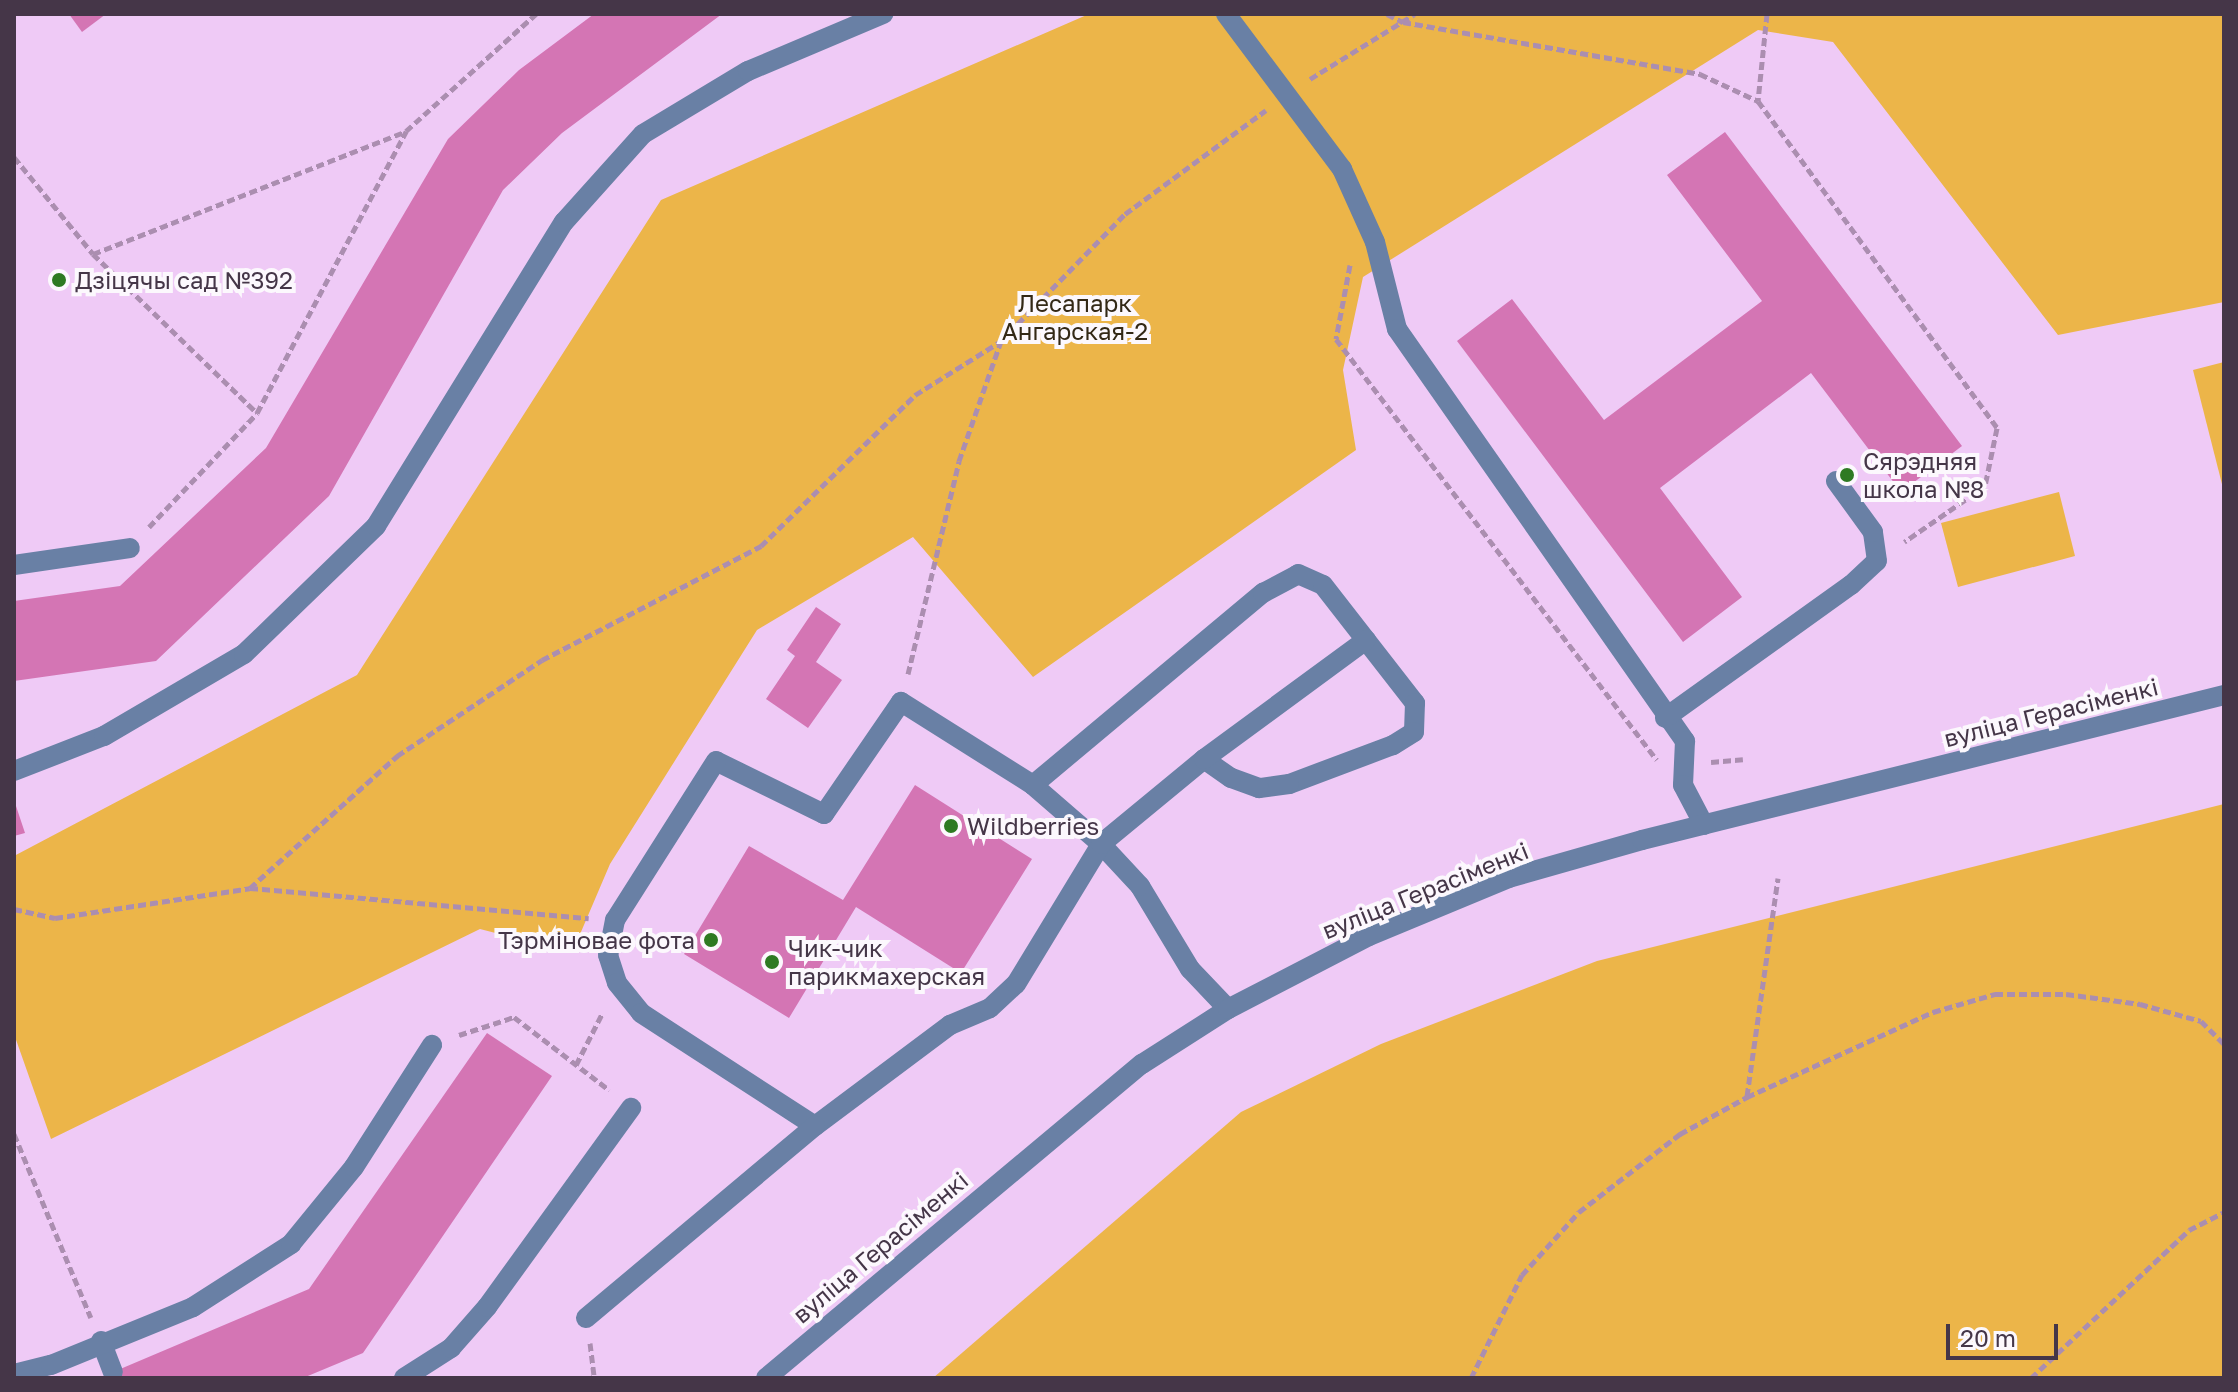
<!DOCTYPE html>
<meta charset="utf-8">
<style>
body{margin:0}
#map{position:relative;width:2238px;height:1392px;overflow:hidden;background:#efcaf6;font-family:"Golos Text",sans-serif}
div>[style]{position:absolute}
.green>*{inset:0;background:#ecb549}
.building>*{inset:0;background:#d475b4}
.path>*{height:5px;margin-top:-2.5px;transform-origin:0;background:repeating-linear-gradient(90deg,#ab8eb0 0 8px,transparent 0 12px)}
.minor>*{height:20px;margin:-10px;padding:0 10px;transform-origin:10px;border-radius:10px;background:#6980a5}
.dots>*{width:22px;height:22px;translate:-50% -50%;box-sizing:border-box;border:4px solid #fcf8fd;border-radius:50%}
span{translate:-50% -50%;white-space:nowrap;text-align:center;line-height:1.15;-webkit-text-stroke:8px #fcf8fd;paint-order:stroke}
.poi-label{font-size:24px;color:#453648}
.left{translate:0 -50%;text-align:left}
.right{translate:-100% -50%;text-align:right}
.park-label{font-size:24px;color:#332816}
.street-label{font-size:24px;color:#453648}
.frame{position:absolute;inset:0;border:16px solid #453648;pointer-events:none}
.scale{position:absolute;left:1946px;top:1324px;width:112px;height:36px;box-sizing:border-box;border:4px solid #453648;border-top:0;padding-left:10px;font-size:24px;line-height:28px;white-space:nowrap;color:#453648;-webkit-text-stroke:6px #fcf8fd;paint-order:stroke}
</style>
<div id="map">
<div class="green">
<div style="clip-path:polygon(1089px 14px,2224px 14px,2224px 302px,2058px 335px,1833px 42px,1758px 30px,1363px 277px,1343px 370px,1356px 450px,1033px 677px,913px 537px,757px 630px,610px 864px,572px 953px,480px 929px,51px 1139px,14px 1034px,14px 856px,357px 675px,661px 200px)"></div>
<div style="clip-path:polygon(2224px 362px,2224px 492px,2193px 370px)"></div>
<div style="clip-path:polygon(2059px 492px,2075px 556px,1958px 587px,1941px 523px)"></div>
<div style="clip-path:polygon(2224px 804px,2224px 1378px,933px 1378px,1241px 1112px,1381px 1044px,1597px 961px)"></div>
</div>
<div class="building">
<div style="clip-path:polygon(69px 14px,106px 14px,82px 32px)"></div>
<div style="clip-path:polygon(594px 14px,722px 14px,562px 133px,503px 190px,329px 496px,156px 661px,14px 681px,14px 601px,120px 586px,266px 448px,448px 139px,519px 70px)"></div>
<div style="clip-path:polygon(1725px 132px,1962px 446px,1901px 492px,1811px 373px,1660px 488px,1742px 597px,1683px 642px,1457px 341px,1512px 299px,1604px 420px,1762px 301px,1667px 175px)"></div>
<div style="clip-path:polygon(816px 607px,841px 624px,816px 662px,842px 680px,808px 728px,766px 699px,795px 656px,787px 650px)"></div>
<div style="clip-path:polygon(915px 785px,1032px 859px,961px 973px,856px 907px,789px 1018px,684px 954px,749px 846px,843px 900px)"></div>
<div style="clip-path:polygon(14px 800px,25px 833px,14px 836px)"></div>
<div style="clip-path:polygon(487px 1033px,552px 1076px,363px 1353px,303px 1378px,99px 1378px,309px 1289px)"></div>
</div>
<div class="path">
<div style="left:1387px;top:14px;width:18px;rotate:27deg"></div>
<div style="left:1403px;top:22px;width:302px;rotate:9.9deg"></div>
<div style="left:1700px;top:74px;width:64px;rotate:25deg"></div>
<div style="left:1767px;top:14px;width:87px;rotate:95.9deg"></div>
<div style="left:1758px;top:101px;width:405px;rotate:53.8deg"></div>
<div style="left:1997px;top:428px;width:59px;rotate:101.7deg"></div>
<div style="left:1985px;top:486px;width:98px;rotate:145.3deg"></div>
<div style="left:1310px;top:79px;width:123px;rotate:-31.8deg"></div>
<div style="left:14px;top:157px;width:125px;rotate:50.8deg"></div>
<div style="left:93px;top:254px;width:228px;rotate:44.1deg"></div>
<div style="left:93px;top:254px;width:335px;rotate:-21.4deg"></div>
<div style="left:1350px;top:265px;width:75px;rotate:100.7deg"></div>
<div style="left:1336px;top:339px;width:529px;rotate:52.68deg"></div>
<div style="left:149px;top:527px;width:157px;rotate:-46.5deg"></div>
<div style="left:257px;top:413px;width:319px;rotate:-62.1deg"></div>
<div style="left:406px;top:131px;width:175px;rotate:-42deg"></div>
<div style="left:908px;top:674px;width:219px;rotate:-76.5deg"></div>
<div style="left:959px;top:461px;width:127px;rotate:-70.7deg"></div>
<div style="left:1711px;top:762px;width:32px;rotate:-5deg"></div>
<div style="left:250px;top:888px;width:198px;rotate:-41.9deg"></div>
<div style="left:397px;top:756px;width:174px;rotate:-33.5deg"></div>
<div style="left:542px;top:660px;width:247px;rotate:-27.5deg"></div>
<div style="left:761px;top:546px;width:216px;rotate:-44.4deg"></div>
<div style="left:915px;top:395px;width:102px;rotate:-32.1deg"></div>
<div style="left:1001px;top:341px;width:177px;rotate:-45.7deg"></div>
<div style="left:1125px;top:214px;width:175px;rotate:-36.4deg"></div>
<div style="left:14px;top:909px;width:42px;rotate:12.4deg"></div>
<div style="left:55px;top:918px;width:197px;rotate:-8.7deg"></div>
<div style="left:250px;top:888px;width:340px;rotate:5.1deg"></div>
<div style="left:459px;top:1035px;width:58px;rotate:-18.1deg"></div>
<div style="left:514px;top:1017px;width:120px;rotate:37.5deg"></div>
<div style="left:576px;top:1065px;width:59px;rotate:-63deg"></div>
<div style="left:1747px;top:1096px;width:220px;rotate:-81.9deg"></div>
<div style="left:14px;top:1134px;width:199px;rotate:67.3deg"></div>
<div style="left:590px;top:1343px;width:35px;rotate:83deg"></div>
<div style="left:1471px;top:1378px;width:115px;rotate:-63.7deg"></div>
<div style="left:1522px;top:1275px;width:85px;rotate:-47.9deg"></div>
<div style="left:1579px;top:1212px;width:128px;rotate:-37.7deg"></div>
<div style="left:1680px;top:1134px;width:77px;rotate:-28.9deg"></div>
<div style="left:1747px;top:1097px;width:205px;rotate:-24.6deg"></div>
<div style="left:1933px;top:1012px;width:65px;rotate:-16.2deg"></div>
<div style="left:1995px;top:994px;width:71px"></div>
<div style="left:2066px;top:994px;width:75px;rotate:7.7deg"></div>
<div style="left:2140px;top:1004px;width:63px;rotate:15.6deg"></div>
<div style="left:2201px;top:1021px;width:33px;rotate:45deg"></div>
<div style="left:2031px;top:1378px;width:216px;rotate:-43.1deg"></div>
<div style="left:2189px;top:1230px;width:39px;rotate:-27deg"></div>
</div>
<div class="minor">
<div style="left:1226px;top:14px;width:194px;rotate:53.2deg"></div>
<div style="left:1342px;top:169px;width:80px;rotate:65.7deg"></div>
<div style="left:1375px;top:242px;width:90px;rotate:75.8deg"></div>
<div style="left:1397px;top:329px;width:503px;rotate:55.05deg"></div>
<div style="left:1685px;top:741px;width:44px;rotate:92.6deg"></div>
<div style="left:1683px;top:785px;width:45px;rotate:62.3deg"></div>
<div style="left:14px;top:565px;width:117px;rotate:-8.3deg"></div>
<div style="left:1665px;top:718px;width:229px;rotate:-35.6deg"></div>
<div style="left:1851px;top:585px;width:35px;rotate:-43deg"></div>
<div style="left:1877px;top:561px;width:29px;rotate:-98deg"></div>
<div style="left:1873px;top:532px;width:63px;rotate:-126deg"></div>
<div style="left:14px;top:771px;width:97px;rotate:-21.3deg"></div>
<div style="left:104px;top:736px;width:162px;rotate:-30.4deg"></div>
<div style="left:244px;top:654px;width:184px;rotate:-44.1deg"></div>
<div style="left:376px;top:526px;width:357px;rotate:-58.3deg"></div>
<div style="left:564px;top:222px;width:118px;rotate:-48.1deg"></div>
<div style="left:643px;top:134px;width:122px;rotate:-31deg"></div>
<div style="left:748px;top:71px;width:147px;rotate:-22.9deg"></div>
<div style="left:1033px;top:785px;width:300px;rotate:-39.9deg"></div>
<div style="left:1263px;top:593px;width:40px;rotate:-28deg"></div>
<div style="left:1298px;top:574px;width:27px;rotate:24deg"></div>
<div style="left:1323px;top:585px;width:150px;rotate:52.1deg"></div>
<div style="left:1415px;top:703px;width:29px;rotate:92deg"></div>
<div style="left:1414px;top:732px;width:25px;rotate:148deg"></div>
<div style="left:1393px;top:745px;width:111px;rotate:159.4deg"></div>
<div style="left:1289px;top:784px;width:30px;rotate:172deg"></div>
<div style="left:1259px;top:788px;width:30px;rotate:-160deg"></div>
<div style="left:1231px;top:778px;width:33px;rotate:-145deg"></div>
<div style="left:1228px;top:1009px;width:55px;rotate:-133.5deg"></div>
<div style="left:1190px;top:969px;width:97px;rotate:-121.1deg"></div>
<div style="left:1140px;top:886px;width:57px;rotate:-132.9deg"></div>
<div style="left:1101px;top:844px;width:90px;rotate:-139.1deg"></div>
<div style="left:1033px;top:785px;width:156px;rotate:-147.8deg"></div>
<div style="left:901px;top:702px;width:136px;rotate:124.5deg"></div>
<div style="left:824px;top:814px;width:120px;rotate:-153.9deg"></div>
<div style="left:716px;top:761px;width:188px;rotate:122.4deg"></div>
<div style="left:615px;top:920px;width:36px;rotate:101deg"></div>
<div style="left:608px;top:955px;width:29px;rotate:72deg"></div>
<div style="left:617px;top:983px;width:38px;rotate:51deg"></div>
<div style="left:641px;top:1013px;width:207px;rotate:33deg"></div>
<div style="left:815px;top:1126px;width:169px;rotate:-36.8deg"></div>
<div style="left:950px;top:1025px;width:43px;rotate:-23deg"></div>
<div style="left:990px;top:1008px;width:35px;rotate:-43deg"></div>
<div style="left:1016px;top:984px;width:164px;rotate:-58.7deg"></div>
<div style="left:1101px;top:844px;width:134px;rotate:-39.5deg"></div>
<div style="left:1204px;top:759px;width:201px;rotate:-36.3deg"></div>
<div style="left:586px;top:1318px;width:299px;rotate:-40deg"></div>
<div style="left:101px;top:1341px;width:33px;rotate:69deg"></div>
<div style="left:14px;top:1374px;width:38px;rotate:-14deg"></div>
<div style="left:51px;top:1365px;width:153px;rotate:-22.2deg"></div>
<div style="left:193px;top:1307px;width:117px;rotate:-32.7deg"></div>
<div style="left:291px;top:1244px;width:99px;rotate:-50.7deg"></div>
<div style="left:354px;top:1167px;width:145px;rotate:-57.4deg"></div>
<div style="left:404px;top:1378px;width:56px;rotate:-32.6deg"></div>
<div style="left:451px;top:1348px;width:55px;rotate:-48.7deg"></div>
<div style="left:487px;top:1307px;width:246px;rotate:-54.1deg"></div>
<div style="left:766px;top:1378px;width:490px;rotate:-39.9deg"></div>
<div style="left:1142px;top:1064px;width:102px;rotate:-32.6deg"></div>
<div style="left:1228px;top:1009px;width:159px;rotate:-27.4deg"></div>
<div style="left:1369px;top:936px;width:152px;rotate:-22.5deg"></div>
<div style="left:1509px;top:878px;width:138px;rotate:-15.9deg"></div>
<div style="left:1642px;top:840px;width:600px;rotate:-13.99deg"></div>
</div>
<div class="dots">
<div style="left:59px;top:280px;background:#2e7a22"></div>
<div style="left:1847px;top:475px;background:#2e7a22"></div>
<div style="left:951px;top:826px;background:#2e7a22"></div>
<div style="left:711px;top:940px;background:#2e7a22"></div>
<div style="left:772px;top:962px;background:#2e7a22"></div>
</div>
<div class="poi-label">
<span class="left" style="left:75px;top:280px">Дзіцячы сад №392</span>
<span class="left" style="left:1863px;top:475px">Сярэдняя<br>школа №8</span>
<span class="left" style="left:967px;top:826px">Wildberries</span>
<span class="right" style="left:695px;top:940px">Тэрміновае фота</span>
<span class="left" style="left:788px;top:962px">Чик-чик<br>парикмахерская</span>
</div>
<div class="park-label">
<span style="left:1075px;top:317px">Лесапарк<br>Ангарская-2</span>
</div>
<div class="street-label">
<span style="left:2051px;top:712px;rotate:-14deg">вуліца Герасіменкі</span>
<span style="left:1425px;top:890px;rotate:-22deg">вуліца Герасіменкі</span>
<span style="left:880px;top:1247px;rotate:-40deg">вуліца Герасіменкі</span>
</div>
<div class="frame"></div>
<div class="scale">20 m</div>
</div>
